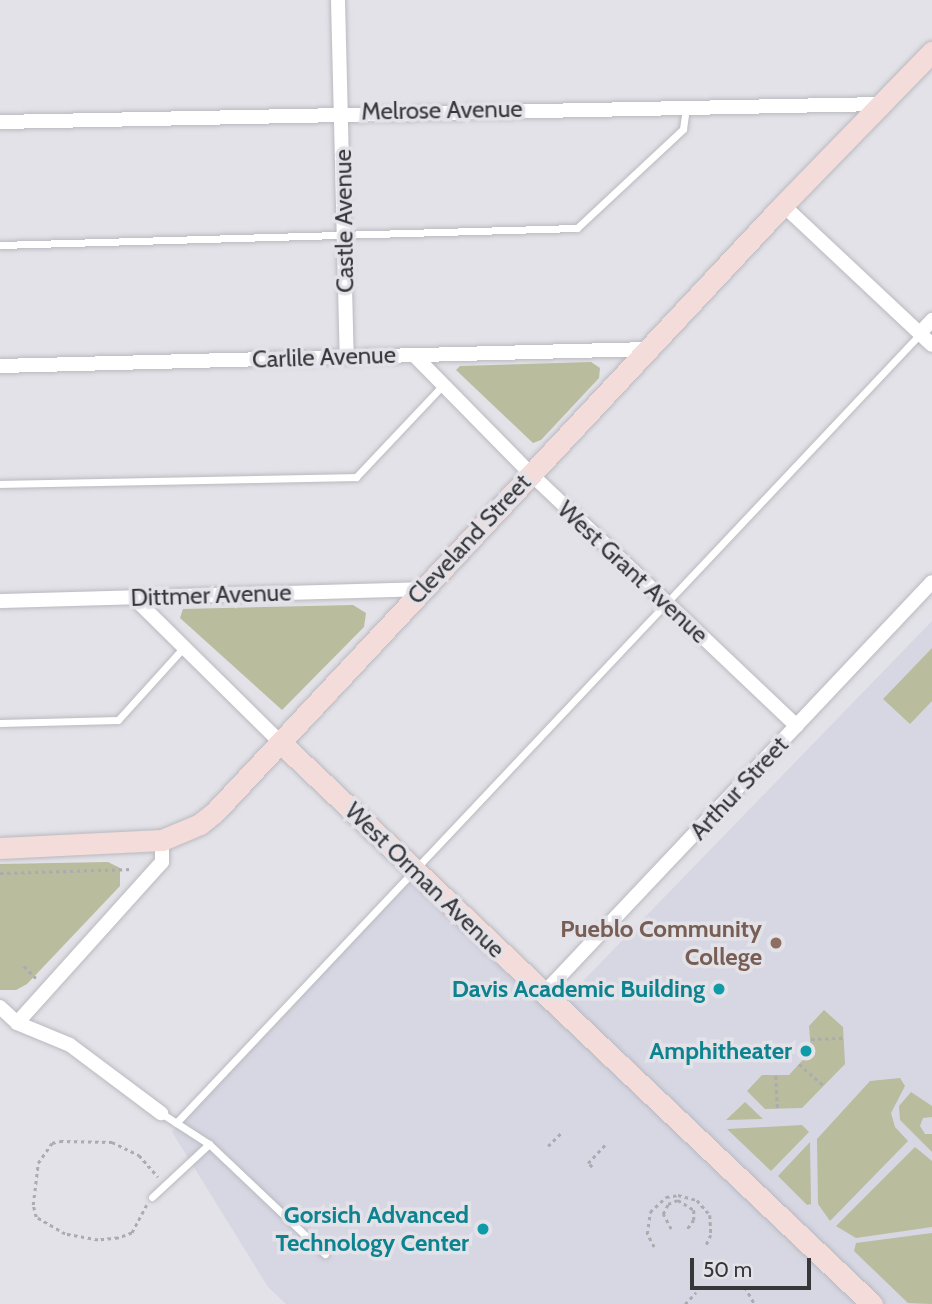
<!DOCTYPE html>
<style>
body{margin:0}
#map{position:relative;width:932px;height:1304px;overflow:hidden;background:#e2e2e8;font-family:Cabin,sans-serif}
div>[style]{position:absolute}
.built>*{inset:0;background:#d7d7e4}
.green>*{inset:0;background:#b9bc9d}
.path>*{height:2.5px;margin-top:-1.25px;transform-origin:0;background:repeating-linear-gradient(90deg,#ababb0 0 3.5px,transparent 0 7px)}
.roads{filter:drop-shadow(0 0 2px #b9b9bf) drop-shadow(0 0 2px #b9b9bf)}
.lane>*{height:7px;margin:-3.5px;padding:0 3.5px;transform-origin:3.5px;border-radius:3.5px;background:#fff}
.street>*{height:14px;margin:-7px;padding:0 7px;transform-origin:7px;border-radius:7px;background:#fff}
.secondary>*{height:21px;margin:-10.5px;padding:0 10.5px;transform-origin:10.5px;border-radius:10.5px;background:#f3dcd9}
.dots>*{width:19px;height:19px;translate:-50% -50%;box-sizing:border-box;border:4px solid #e2e2e8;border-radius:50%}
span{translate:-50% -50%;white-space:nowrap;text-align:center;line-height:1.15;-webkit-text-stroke:7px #e2e2e8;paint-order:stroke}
.street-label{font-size:24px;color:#37373a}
.education-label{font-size:24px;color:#785e54;font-weight:700}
.right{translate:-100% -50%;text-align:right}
.culture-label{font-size:24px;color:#0d838f;font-weight:700}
.scale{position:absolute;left:690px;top:1258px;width:121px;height:32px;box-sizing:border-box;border:4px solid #37373a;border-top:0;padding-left:9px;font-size:21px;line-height:24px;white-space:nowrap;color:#37373a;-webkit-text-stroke:5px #e2e2e8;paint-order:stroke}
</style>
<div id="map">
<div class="built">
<div style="clip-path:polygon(932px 621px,932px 1304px,286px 1304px,268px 1287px,172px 1132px,409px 882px,540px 1004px,555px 1010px)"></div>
</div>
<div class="green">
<div style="clip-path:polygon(591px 362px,600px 368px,599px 378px,541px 440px,533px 443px,456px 370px,460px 366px)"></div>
<div style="clip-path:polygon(353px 605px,366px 613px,364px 627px,282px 710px,180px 618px,183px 609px)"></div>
<div style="clip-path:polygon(932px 648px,932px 701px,910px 724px,883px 699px)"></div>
<div style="clip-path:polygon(108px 862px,120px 868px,120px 886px,27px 984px,16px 990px,0 990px,0 864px)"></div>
<div style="clip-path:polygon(824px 1010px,843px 1027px,845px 1064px,802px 1108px,765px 1109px,747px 1091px,762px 1075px,789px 1075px,811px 1051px,809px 1026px)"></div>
<div style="clip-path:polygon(900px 1078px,905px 1086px,891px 1113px,895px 1127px,908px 1141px,830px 1221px,818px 1204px,817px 1139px,870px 1081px)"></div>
<div style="clip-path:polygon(911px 1092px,932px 1106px,932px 1117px,923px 1118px,920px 1126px,925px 1134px,932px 1134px,932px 1152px,900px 1120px,899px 1106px)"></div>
<div style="clip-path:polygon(745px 1102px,763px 1119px,726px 1120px)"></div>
<div style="clip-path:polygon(802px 1125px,809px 1132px,771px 1171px,727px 1129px)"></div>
<div style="clip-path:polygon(810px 1142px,811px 1204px,807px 1205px,778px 1176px)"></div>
<div style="clip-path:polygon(915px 1147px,932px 1161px,932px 1227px,856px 1238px,836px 1226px)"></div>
<div style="clip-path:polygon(932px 1233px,932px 1304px,908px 1303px,854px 1251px,856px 1243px)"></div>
</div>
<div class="path">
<div style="left:0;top:873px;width:133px;rotate:-1.7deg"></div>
<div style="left:24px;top:966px;width:17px;rotate:45deg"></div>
<div style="left:811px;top:1039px;width:33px;rotate:-2deg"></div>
<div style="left:799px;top:1064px;width:33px;rotate:41deg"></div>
<div style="left:776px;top:1076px;width:33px;rotate:87deg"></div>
<div style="left:548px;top:1146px;width:18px;rotate:-45deg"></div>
<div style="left:592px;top:1167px;width:6px;rotate:-135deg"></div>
<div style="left:588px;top:1163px;width:26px;rotate:-47deg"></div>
<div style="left:147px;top:1205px;width:32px;rotate:118deg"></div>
<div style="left:132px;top:1233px;width:15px;rotate:160deg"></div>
<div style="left:118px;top:1238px;width:20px;rotate:174deg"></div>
<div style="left:98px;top:1240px;width:34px;rotate:-170deg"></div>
<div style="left:65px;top:1234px;width:34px;rotate:-150deg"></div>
<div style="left:36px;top:1217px;width:12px;rotate:-104deg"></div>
<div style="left:33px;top:1205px;width:42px;rotate:-83.2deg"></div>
<div style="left:38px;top:1163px;width:24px;rotate:-55deg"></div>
<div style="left:52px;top:1143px;width:8px;rotate:-14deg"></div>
<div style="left:60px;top:1141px;width:52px;rotate:1.1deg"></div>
<div style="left:112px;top:1142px;width:30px;rotate:26deg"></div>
<div style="left:139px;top:1155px;width:29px;rotate:49deg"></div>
<div style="left:671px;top:1229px;width:17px;rotate:-118deg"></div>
<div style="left:663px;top:1214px;width:11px;rotate:-63deg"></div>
<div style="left:668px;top:1204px;width:11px;rotate:-22deg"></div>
<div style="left:678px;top:1200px;width:19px;rotate:32deg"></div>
<div style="left:694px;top:1210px;width:10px;rotate:90deg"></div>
<div style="left:694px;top:1220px;width:12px;rotate:125deg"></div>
<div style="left:654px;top:1247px;width:15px;rotate:-118deg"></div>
<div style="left:647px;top:1234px;width:22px;rotate:-82deg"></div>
<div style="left:650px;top:1212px;width:22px;rotate:-43deg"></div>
<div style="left:666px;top:1197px;width:12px;rotate:-9deg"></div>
<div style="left:678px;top:1195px;width:20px;rotate:15deg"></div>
<div style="left:697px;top:1200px;width:20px;rotate:49deg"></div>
<div style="left:710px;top:1215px;width:20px;rotate:87deg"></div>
<div style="left:711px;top:1235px;width:14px;rotate:115deg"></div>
<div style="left:745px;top:1287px;width:20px;rotate:60deg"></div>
<div style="left:685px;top:1304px;width:16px;rotate:-47deg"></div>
</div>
<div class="roads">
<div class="lane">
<div style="left:0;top:245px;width:577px;rotate:-1.69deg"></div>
<div style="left:577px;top:228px;width:145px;rotate:-43deg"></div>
<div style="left:683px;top:129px;width:22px;rotate:-82deg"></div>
<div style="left:0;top:484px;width:356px;rotate:-1.1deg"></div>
<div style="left:356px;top:477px;width:125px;rotate:-46.6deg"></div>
<div style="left:0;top:723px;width:118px;rotate:-1.5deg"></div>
<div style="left:118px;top:720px;width:98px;rotate:-47.9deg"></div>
<div style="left:161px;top:1113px;width:57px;rotate:32.9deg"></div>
<div style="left:209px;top:1144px;width:160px;rotate:43.5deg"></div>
<div style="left:176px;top:1123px;width:1084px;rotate:-46.68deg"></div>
<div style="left:152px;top:1197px;width:78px;rotate:-42.9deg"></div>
</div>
<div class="street">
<div style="left:338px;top:0;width:357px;rotate:88.6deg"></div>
<div style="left:0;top:122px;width:883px;rotate:-1.17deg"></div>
<div style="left:783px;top:205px;width:204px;rotate:43.2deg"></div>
<div style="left:920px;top:333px;width:18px;rotate:-47deg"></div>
<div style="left:414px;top:355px;width:167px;rotate:45.5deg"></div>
<div style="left:531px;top:474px;width:366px;rotate:43.5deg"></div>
<div style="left:0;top:366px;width:649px;rotate:-1.5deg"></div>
<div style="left:133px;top:597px;width:208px;rotate:44.6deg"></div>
<div style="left:0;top:601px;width:421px;rotate:-1.6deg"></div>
<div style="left:544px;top:993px;width:565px;rotate:-46.65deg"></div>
<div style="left:0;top:1007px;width:23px;rotate:43deg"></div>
<div style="left:17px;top:1023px;width:57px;rotate:22.5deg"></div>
<div style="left:70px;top:1045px;width:114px;rotate:36.8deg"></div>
<div style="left:17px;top:1023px;width:217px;rotate:-48deg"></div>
<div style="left:162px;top:862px;width:22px;rotate:-90deg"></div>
</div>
<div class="secondary">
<div style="left:281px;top:743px;width:815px;rotate:43.51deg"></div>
<div style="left:0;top:848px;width:162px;rotate:-2.8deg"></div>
<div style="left:162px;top:840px;width:41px;rotate:-22.8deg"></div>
<div style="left:200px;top:824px;width:19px;rotate:-39deg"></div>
<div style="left:215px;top:812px;width:831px;rotate:-46.9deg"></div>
<div style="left:783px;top:205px;width:214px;rotate:-45.8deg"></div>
</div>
</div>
<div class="dots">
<div style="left:776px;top:943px;background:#8d6e63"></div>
<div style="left:719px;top:989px;background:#0f9aa8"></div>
<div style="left:806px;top:1051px;background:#0f9aa8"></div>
<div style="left:483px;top:1229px;background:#0f9aa8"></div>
</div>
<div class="street-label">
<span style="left:442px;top:110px;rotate:-1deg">Melrose Avenue</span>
<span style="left:344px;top:221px;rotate:-91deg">Castle Avenue</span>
<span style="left:324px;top:357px;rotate:-2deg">Carlile Avenue</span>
<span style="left:469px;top:539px;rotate:-47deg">Cleveland Street</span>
<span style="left:633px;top:572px;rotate:43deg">West Grant Avenue</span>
<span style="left:211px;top:595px;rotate:-2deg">Dittmer Avenue</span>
<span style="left:739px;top:788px;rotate:-47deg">Arthur Street</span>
<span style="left:425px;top:880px;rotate:44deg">West Orman Avenue</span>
</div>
<div class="education-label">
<span class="right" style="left:762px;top:943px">Pueblo Community<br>College</span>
</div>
<div class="culture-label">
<span class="right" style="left:705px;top:989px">Davis Academic Building</span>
<span class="right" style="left:792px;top:1051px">Amphitheater</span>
<span class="right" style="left:469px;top:1229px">Gorsich Advanced<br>Technology Center</span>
</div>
<div class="scale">50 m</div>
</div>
